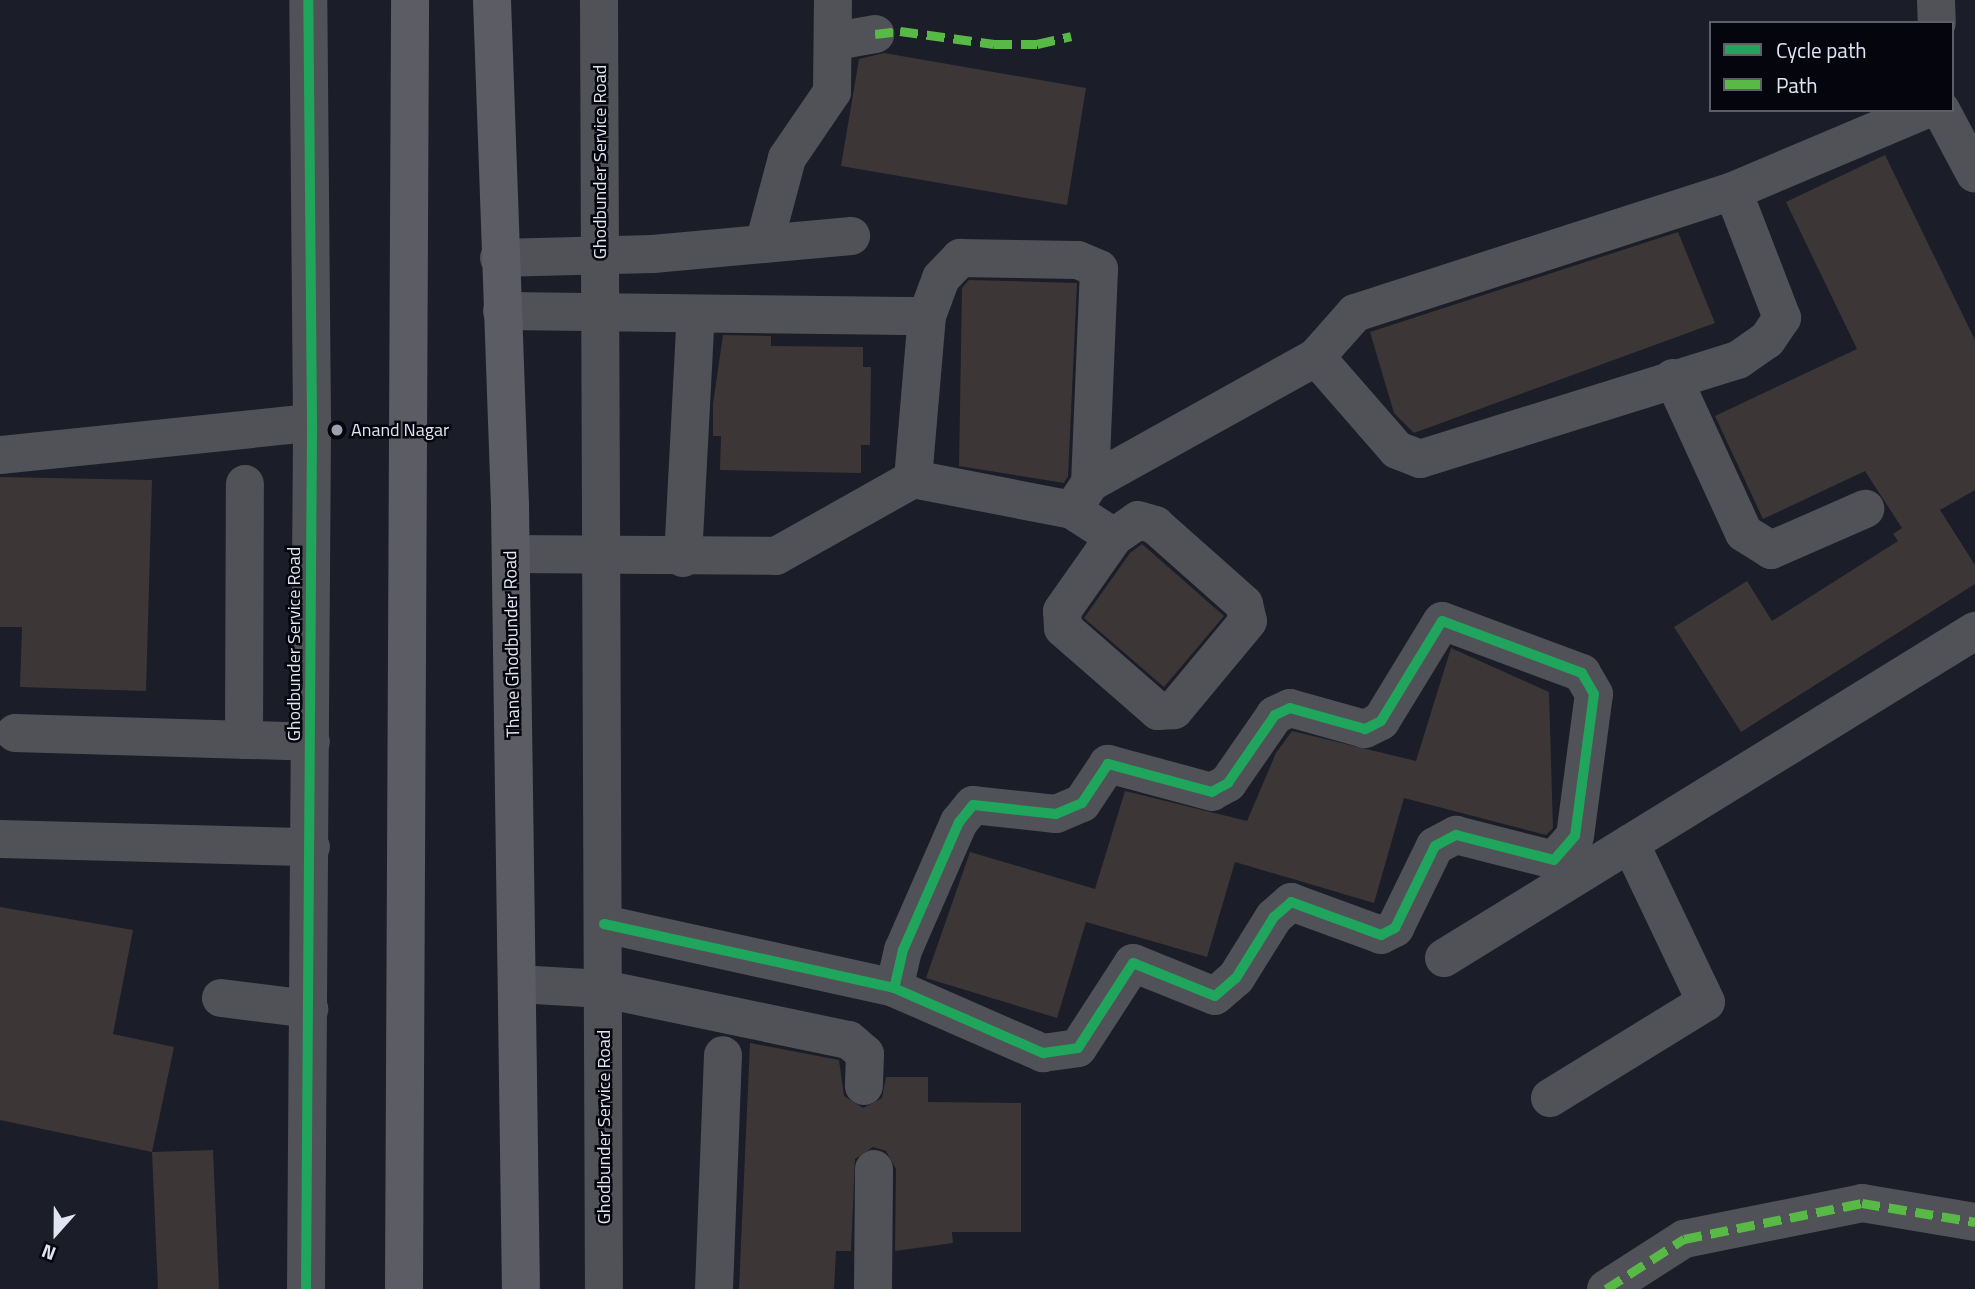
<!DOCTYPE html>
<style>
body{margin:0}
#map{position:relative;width:1975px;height:1289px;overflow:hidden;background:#1b1d28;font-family:"Titillium Web",sans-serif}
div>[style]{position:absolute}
.building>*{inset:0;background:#3c3736}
.minor>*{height:38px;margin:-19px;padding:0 19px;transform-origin:19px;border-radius:19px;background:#515257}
.major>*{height:38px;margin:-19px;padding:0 19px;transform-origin:19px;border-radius:19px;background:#5c5d64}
.quiet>*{height:9px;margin-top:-4.5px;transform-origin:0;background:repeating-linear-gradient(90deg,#58b947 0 18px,transparent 0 27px)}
.cycleway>*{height:10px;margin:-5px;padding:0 5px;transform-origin:5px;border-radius:5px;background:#20a55d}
.dots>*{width:19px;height:19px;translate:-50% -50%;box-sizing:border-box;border:4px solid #04050d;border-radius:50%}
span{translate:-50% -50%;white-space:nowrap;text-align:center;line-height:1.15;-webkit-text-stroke:5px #04050d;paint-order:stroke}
.street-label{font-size:18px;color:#e1e5f3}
.poi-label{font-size:18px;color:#e1e5f3}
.left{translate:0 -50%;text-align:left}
.legend{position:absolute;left:1709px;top:21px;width:245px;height:91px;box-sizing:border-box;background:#04050d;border:2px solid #5c5f69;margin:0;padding:9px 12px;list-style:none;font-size:21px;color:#e1e5f3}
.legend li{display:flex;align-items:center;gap:14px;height:35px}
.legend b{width:35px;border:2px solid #5c5f69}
.north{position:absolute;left:21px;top:1198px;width:70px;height:70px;-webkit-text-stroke:5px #04050d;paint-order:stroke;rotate:201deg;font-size:19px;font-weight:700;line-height:28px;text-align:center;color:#e1e5f3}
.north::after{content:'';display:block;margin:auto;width:24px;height:32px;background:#e1e5f3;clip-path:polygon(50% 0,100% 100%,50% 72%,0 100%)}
</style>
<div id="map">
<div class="building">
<div style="clip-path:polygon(884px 53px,1086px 88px,1067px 205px,841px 166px,859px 59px)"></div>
<div style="clip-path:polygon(1885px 155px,1975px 340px,1975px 490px,1940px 510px,1975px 565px,1975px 584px,1741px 732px,1674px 627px,1747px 581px,1772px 621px,1898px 541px,1893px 534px,1902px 528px,1865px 471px,1763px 519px,1715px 416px,1857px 349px,1786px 202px)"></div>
<div style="clip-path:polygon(1678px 232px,1715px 323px,1414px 433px,1394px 413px,1370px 332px)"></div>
<div style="clip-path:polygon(969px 280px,1077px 283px,1068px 476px,1064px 483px,959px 466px,962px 288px)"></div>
<div style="clip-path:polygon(723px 335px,771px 336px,771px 346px,863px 347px,863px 367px,871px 367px,870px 445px,861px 445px,861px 473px,720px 470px,721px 436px,713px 436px,713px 404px)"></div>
<div style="clip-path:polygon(0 477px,152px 480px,146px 691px,20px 687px,22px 627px,0 627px)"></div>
<div style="clip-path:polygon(1142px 544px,1224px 616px,1164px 687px,1084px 618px,1130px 553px)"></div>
<div style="clip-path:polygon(1451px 648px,1549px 692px,1553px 828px,1546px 835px,1404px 798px,1374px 903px,1235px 862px,1207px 957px,1086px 922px,1057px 1018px,926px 978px,970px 852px,1095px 889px,1125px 791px,1247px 821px,1276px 753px,1292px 731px,1416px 761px)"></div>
<div style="clip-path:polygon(0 907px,133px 930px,113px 1034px,174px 1047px,152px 1152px,0 1120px)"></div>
<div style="clip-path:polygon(750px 1043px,839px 1060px,844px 1096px,863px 1108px,882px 1098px,886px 1077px,928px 1077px,928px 1102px,1021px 1103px,1021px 1232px,952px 1232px,953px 1243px,895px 1251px,896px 1169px,886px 1151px,873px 1147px,855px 1159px,851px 1251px,836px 1251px,834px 1289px,739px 1289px)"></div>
<div style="clip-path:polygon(213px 1150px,219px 1289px,158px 1289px,152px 1152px)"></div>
</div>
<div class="minor">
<div style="left:599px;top:0;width:1289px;rotate:89.78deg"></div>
<div style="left:1936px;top:0;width:23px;rotate:88deg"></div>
<div style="left:836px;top:41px;width:40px;rotate:-10deg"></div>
<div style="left:1941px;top:110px;width:72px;rotate:62deg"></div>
<div style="left:764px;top:244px;width:89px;rotate:-75deg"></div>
<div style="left:787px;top:158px;width:80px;rotate:-55.7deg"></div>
<div style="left:832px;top:92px;width:92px;rotate:-89.4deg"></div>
<div style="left:499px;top:258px;width:154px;rotate:-1.5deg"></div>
<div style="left:653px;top:254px;width:199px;rotate:-5.2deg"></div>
<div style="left:502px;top:311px;width:425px;rotate:0.7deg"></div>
<div style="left:927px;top:316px;width:40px;rotate:-69.8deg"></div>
<div style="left:941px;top:278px;width:28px;rotate:-46deg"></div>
<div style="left:960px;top:258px;width:118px;rotate:1deg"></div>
<div style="left:1078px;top:260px;width:23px;rotate:23deg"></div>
<div style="left:1099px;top:269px;width:214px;rotate:92.4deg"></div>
<div style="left:1316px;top:357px;width:123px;rotate:48.9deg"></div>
<div style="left:1397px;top:450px;width:25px;rotate:21deg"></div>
<div style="left:1420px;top:459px;width:333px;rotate:-17.3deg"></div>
<div style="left:1738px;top:360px;width:35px;rotate:-35deg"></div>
<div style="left:1767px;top:340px;width:27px;rotate:-56deg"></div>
<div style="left:1782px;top:318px;width:136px;rotate:-111.1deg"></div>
<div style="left:1673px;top:378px;width:170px;rotate:65.4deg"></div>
<div style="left:1744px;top:533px;width:32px;rotate:32deg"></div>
<div style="left:1771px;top:550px;width:103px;rotate:-23.6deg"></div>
<div style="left:0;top:455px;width:314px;rotate:-5.9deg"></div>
<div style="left:913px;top:479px;width:162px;rotate:11deg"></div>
<div style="left:1138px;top:520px;width:18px;rotate:16deg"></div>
<div style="left:1155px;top:525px;width:119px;rotate:41.6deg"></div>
<div style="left:1244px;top:604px;width:17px;rotate:77deg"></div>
<div style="left:1248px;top:621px;width:116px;rotate:129.7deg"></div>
<div style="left:1174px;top:710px;width:16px;rotate:176deg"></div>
<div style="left:1158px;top:711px;width:126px;rotate:-138.9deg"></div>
<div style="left:1063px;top:628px;width:17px;rotate:-93deg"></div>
<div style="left:1062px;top:611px;width:90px;rotate:-54.9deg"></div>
<div style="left:1114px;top:537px;width:29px;rotate:-35deg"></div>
<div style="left:1114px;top:537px;width:50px;rotate:-147.3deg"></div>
<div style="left:1072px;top:510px;width:32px;rotate:-56deg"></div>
<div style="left:1090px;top:483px;width:259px;rotate:-29.1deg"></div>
<div style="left:1316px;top:357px;width:59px;rotate:-48.4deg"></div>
<div style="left:1355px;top:313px;width:397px;rotate:-17.9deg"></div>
<div style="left:1733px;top:191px;width:208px;rotate:-22.9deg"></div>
<div style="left:511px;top:554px;width:265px;rotate:0.4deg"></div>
<div style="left:776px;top:556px;width:157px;rotate:-29.3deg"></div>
<div style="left:913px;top:479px;width:164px;rotate:-85.1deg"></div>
<div style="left:683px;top:558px;width:244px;rotate:-87deg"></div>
<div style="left:15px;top:733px;width:296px;rotate:1.7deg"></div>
<div style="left:244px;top:740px;width:256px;rotate:-89.8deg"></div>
<div style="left:0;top:839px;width:311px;rotate:1.5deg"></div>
<div style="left:604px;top:924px;width:297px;rotate:12.4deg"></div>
<div style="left:894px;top:988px;width:163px;rotate:23.6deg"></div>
<div style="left:1043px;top:1053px;width:35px;rotate:-8deg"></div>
<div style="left:1078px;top:1048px;width:101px;rotate:-57.1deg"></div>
<div style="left:1133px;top:963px;width:88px;rotate:21.9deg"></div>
<div style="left:1215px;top:996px;width:28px;rotate:-41deg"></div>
<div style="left:1236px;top:978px;width:72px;rotate:-58.1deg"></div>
<div style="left:1274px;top:917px;width:23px;rotate:-41deg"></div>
<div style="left:1291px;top:902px;width:96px;rotate:20.1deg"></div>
<div style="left:1381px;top:935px;width:16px;rotate:-27deg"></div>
<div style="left:1395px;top:928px;width:91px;rotate:-64deg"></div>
<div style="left:1435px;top:846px;width:24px;rotate:-28deg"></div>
<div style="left:1456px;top:835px;width:101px;rotate:14.3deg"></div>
<div style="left:1554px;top:860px;width:32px;rotate:-49deg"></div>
<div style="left:1575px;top:836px;width:143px;rotate:-82.4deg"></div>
<div style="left:1594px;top:694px;width:24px;rotate:-120deg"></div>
<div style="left:1582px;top:673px;width:149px;rotate:-159.6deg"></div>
<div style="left:1442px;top:621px;width:117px;rotate:121.4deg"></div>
<div style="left:1381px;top:721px;width:18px;rotate:153deg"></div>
<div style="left:1365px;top:729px;width:78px;rotate:-164.4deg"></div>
<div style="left:1290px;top:708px;width:17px;rotate:155deg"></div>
<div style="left:1275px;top:715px;width:83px;rotate:124.7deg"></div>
<div style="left:1228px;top:783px;width:18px;rotate:151deg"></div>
<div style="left:1212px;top:792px;width:108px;rotate:-164.9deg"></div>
<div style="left:1108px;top:764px;width:47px;rotate:123.7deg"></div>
<div style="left:1082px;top:803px;width:28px;rotate:157deg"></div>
<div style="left:1056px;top:814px;width:83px;rotate:-173.8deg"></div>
<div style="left:973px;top:805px;width:22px;rotate:129deg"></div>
<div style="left:959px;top:822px;width:140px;rotate:113.6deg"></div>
<div style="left:903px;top:950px;width:39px;rotate:103deg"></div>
<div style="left:1444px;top:958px;width:624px;rotate:-31.63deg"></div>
<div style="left:517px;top:984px;width:87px;rotate:3.3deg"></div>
<div style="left:604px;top:989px;width:250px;rotate:11.8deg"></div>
<div style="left:849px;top:1040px;width:21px;rotate:41deg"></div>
<div style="left:865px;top:1054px;width:32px;rotate:92deg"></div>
<div style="left:221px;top:998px;width:89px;rotate:7.1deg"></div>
<div style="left:1550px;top:1098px;width:183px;rotate:-31.6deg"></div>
<div style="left:1706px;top:1002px;width:176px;rotate:-115.5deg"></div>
<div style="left:306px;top:1289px;width:866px;rotate:-89.6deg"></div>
<div style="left:312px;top:423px;width:423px;rotate:-90.5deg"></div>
<div style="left:714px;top:1289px;width:234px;rotate:-87.8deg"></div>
<div style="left:873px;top:1289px;width:120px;rotate:-89.5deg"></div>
<div style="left:1606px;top:1289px;width:93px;rotate:-32.7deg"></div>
<div style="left:1684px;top:1239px;width:182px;rotate:-11.4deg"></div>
<div style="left:1862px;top:1203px;width:115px;rotate:9.5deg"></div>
</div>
<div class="major">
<div style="left:492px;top:0;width:506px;rotate:87.96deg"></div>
<div style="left:510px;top:506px;width:783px;rotate:89.2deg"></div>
<div style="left:404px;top:1289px;width:1289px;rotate:-89.73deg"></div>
</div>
<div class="quiet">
<div style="left:875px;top:34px;width:25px;rotate:-7deg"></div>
<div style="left:900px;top:31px;width:95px;rotate:7.9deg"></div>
<div style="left:994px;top:44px;width:43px"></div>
<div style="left:1037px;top:44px;width:35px;rotate:-13deg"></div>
<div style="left:1606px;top:1289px;width:93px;rotate:-32.7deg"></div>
<div style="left:1684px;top:1239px;width:182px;rotate:-11.4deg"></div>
<div style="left:1862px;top:1203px;width:115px;rotate:9.5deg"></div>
</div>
<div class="cycleway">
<div style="left:604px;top:924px;width:297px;rotate:12.4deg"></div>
<div style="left:894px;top:988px;width:163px;rotate:23.6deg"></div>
<div style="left:1043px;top:1053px;width:35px;rotate:-8deg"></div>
<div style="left:1078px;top:1048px;width:101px;rotate:-57.1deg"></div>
<div style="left:1133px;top:963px;width:88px;rotate:21.9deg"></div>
<div style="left:1215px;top:996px;width:28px;rotate:-41deg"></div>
<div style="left:1236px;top:978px;width:72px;rotate:-58.1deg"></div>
<div style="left:1274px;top:917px;width:23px;rotate:-41deg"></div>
<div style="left:1291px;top:902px;width:96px;rotate:20.1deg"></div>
<div style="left:1381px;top:935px;width:16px;rotate:-27deg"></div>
<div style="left:1395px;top:928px;width:91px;rotate:-64deg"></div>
<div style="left:1435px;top:846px;width:24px;rotate:-28deg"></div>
<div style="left:1456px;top:835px;width:101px;rotate:14.3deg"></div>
<div style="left:1554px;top:860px;width:32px;rotate:-49deg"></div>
<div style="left:1575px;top:836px;width:143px;rotate:-82.4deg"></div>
<div style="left:1594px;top:694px;width:24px;rotate:-120deg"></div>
<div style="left:1582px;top:673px;width:149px;rotate:-159.6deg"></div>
<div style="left:1442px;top:621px;width:117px;rotate:121.4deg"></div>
<div style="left:1381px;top:721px;width:18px;rotate:153deg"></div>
<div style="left:1365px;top:729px;width:78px;rotate:-164.4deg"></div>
<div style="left:1290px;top:708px;width:17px;rotate:155deg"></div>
<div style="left:1275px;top:715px;width:83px;rotate:124.7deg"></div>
<div style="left:1228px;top:783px;width:18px;rotate:151deg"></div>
<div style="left:1212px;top:792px;width:108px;rotate:-164.9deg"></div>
<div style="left:1108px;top:764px;width:47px;rotate:123.7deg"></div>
<div style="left:1082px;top:803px;width:28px;rotate:157deg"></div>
<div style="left:1056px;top:814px;width:83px;rotate:-173.8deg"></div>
<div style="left:973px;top:805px;width:22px;rotate:129deg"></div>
<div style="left:959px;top:822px;width:140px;rotate:113.6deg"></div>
<div style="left:903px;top:950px;width:39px;rotate:103deg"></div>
<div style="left:306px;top:1289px;width:866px;rotate:-89.6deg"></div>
<div style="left:312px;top:423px;width:423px;rotate:-90.5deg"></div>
</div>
<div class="dots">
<div style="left:337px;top:430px;background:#9c9fac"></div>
</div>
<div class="street-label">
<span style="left:600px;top:162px;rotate:-90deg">Ghodbunder Service Road</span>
<span style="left:294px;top:644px;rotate:-90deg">Ghodbunder Service Road</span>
<span style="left:512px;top:644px;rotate:-91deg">Thane Ghodbunder Road</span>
<span style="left:604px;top:1127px;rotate:-90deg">Ghodbunder Service Road</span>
</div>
<div class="poi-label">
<span class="left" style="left:351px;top:430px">Anand Nagar</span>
</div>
<ul class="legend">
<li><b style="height:9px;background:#20a55d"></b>Cycle path</li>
<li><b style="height:9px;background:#58b947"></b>Path</li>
</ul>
<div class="north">N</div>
</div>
